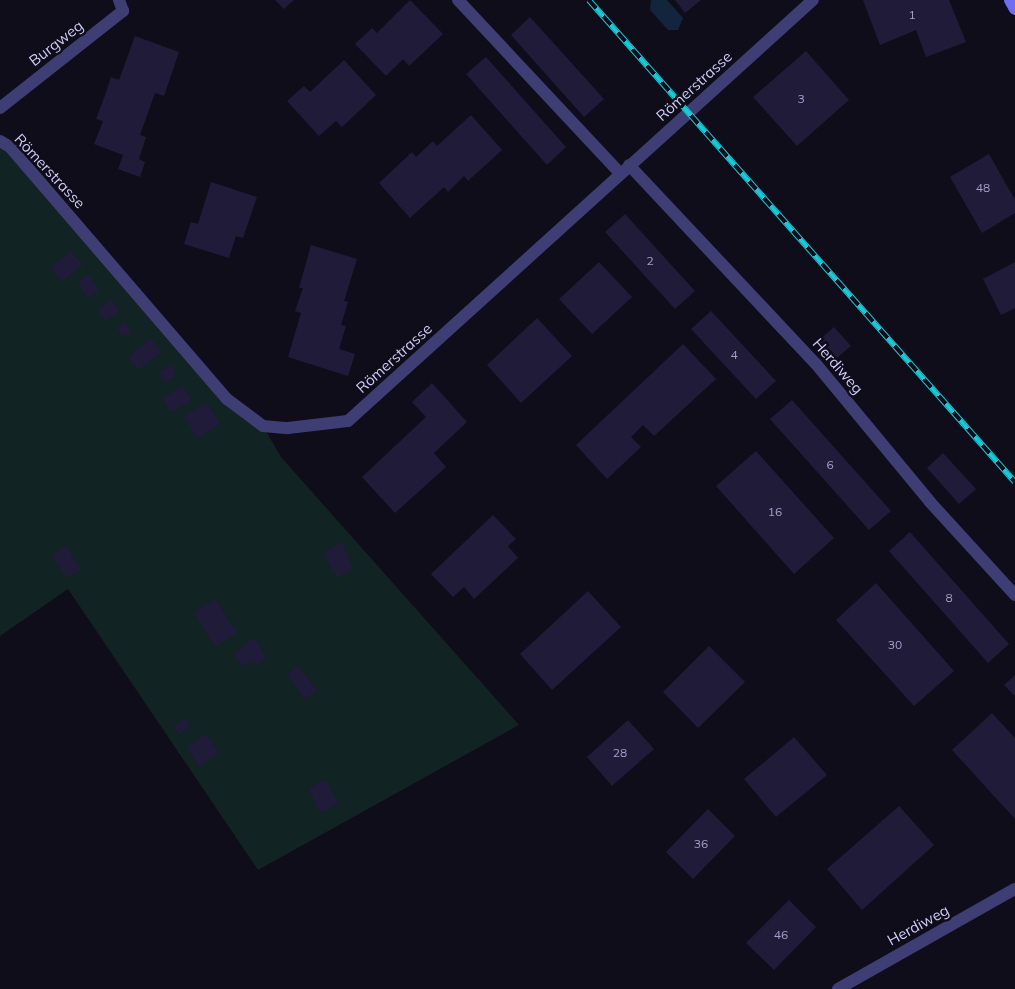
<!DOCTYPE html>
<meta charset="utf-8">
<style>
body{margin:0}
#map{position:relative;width:1015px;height:989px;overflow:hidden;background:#0f0d1a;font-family:Mulish,sans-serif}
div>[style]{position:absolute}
.green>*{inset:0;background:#112322}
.water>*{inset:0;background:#12253d}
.building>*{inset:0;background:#201b39}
.lane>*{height:12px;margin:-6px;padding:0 6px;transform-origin:6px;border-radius:6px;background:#3e3d74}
.street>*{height:12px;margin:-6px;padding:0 6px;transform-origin:6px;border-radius:6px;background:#3e3d74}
.secondary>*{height:12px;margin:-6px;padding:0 6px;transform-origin:6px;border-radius:6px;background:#6e6eee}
.rail>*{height:5.5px;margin-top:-2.75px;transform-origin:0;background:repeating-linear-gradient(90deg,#0f0d1a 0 11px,#1ac9d7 0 22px);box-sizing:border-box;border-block:1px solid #1ac9d7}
span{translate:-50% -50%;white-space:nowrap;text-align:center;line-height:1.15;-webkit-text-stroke:5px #0f0d1a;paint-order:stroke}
.number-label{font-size:12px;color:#a4a0c9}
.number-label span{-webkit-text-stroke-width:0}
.street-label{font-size:15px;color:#d0ccf9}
</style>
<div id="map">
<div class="green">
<div style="clip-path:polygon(0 141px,227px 399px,263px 426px,281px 457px,519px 725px,258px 870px,68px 589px,0 636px)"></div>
</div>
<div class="water">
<div style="clip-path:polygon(651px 0,667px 0,683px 18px,678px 30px,668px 30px,650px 10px)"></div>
</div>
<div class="building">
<div style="clip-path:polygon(275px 0,294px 0,284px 9px)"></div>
<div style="clip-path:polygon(410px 0,443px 34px,409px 66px,403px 59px,386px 76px,355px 44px,372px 28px,377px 33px)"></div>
<div style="clip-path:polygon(675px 0,701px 0,685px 13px)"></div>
<div style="clip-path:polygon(863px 0,949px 0,966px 42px,926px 57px,916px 30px,880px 45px)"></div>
<div style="clip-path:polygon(530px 17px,604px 99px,584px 117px,511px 35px)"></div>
<div style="clip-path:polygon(135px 36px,179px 52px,164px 96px,155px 93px,140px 135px,146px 137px,139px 159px,145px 162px,140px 177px,118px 169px,123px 155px,94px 144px,103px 121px,96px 119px,104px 98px,111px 77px,119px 80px)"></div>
<div style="clip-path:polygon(806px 51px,849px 100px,797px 146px,753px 97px)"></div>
<div style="clip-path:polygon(486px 57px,566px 147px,547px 165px,466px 74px)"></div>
<div style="clip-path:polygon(344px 60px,376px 95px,342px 127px,336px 121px,319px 136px,287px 101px,304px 86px,310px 92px)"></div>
<div style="clip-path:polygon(471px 115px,502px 150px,468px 181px,464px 176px,448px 192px,444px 187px,410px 218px,379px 183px,412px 152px,416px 157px,433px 141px,437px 146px)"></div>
<div style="clip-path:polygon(989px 154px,1015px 200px,1015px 213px,982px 233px,950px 177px)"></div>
<div style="clip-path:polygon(211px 182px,257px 197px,243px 238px,236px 236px,229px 258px,184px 244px,191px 222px,198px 224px)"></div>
<div style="clip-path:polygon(625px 214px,695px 291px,675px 309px,605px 232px)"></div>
<div style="clip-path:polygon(311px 245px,357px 259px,344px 301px,348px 302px,341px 325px,346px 326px,339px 349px,355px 354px,348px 376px,288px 357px,301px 313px,295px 311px,303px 288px,299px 288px)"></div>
<div style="clip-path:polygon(71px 251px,83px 265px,62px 282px,50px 268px)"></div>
<div style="clip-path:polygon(599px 262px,632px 297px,592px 334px,559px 299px)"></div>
<div style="clip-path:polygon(1015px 262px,1015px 308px,1001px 315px,983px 279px)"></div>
<div style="clip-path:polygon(89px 274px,99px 291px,88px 298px,77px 282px)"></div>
<div style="clip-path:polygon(112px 300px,120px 312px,105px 321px,98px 309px)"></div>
<div style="clip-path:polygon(711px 311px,776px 381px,756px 399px,691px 329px)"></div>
<div style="clip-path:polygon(537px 318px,572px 356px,521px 403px,487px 365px)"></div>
<div style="clip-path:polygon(125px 321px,132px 331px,123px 338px,116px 328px)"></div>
<div style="clip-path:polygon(834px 327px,851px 346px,832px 362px,816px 343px)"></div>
<div style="clip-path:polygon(151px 338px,162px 352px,138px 370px,128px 357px)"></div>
<div style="clip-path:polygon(683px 344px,716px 379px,654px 436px,643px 425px,631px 437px,641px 447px,607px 479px,576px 445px)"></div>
<div style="clip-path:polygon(171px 364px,177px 374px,165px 382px,159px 372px)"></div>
<div style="clip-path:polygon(432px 383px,467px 422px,434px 453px,446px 467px,395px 513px,362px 477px,426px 417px,412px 402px)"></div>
<div style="clip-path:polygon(183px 386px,192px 400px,171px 412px,162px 398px)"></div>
<div style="clip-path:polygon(792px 400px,891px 511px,869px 530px,770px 419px)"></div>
<div style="clip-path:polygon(207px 402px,220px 424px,197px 438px,184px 416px)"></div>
<div style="clip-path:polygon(756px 451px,834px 538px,794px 574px,716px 486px)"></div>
<div style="clip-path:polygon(943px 453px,976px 489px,959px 504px,927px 468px)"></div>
<div style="clip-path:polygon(493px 515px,516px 539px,508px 546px,518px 558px,474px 599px,464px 587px,453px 597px,431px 574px)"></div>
<div style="clip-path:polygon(910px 532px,1009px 644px,988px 663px,889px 551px)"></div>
<div style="clip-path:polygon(342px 542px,353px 568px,337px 578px,323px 553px)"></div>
<div style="clip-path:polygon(66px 546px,81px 569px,66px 578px,52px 556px)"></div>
<div style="clip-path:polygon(876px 583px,954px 671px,914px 706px,836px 620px)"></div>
<div style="clip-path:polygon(588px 591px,621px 627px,552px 690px,520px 654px)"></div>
<div style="clip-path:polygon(215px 599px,237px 633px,215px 647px,194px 612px)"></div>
<div style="clip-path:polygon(254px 637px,267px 658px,255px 666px,252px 661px,243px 667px,234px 654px)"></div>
<div style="clip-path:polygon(709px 646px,745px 682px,698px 728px,663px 692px)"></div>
<div style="clip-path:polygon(298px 666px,317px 690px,305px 699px,287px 675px)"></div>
<div style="clip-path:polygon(1015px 675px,1015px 696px,1004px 685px)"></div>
<div style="clip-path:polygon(992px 713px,1015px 738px,1015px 819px,952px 750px)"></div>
<div style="clip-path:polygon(185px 718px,190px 726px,179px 734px,173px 726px)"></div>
<div style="clip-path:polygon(628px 720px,654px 749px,612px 786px,587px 757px)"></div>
<div style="clip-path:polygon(205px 734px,219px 752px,200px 767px,186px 748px)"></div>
<div style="clip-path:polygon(794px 737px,827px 775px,776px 817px,744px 779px)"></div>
<div style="clip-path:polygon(325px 780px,339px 803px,321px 813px,308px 789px)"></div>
<div style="clip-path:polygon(899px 806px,934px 845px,862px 910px,827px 869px)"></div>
<div style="clip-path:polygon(708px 809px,735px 836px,693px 879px,666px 852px)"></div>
<div style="clip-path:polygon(789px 900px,816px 927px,774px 970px,746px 943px)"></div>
</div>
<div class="lane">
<div style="left:458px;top:0;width:236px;rotate:46.9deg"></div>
<div style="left:838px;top:989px;width:203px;rotate:-29.5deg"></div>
</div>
<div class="street">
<div style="left:0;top:108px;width:157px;rotate:-38.3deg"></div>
<div style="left:123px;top:11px;width:12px;rotate:-110deg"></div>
<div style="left:0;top:141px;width:12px;rotate:31deg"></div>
<div style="left:10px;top:147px;width:333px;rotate:49.3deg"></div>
<div style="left:227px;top:399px;width:45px;rotate:36.9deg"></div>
<div style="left:263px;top:426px;width:25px;rotate:5deg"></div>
<div style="left:288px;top:428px;width:60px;rotate:-6.7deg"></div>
<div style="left:348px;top:421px;width:627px;rotate:-42.16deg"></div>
<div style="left:629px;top:165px;width:273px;rotate:46.8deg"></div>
<div style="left:816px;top:364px;width:179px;rotate:50.4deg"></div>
<div style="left:930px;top:502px;width:126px;rotate:47.6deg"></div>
</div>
<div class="secondary">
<div style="left:1010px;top:0;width:10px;rotate:61deg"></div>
</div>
<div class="rail">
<div style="left:589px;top:0;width:643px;rotate:48.53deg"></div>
</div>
<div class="number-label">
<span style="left:912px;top:15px">1</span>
<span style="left:801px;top:99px">3</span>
<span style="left:983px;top:188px">48</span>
<span style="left:650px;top:261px">2</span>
<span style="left:734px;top:355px">4</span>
<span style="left:830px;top:465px">6</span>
<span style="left:775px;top:512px">16</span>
<span style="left:949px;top:598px">8</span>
<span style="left:895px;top:645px">30</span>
<span style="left:620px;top:753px">28</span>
<span style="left:701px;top:844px">36</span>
<span style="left:781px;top:935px">46</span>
</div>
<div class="street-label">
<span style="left:56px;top:43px;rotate:-38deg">Burgweg</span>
<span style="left:694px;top:86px;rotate:-42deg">Römerstrasse</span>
<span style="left:50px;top:171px;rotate:47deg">Römerstrasse</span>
<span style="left:394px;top:358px;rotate:-42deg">Römerstrasse</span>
<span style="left:838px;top:366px;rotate:49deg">Herdiweg</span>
<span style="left:918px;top:925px;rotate:-29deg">Herdiweg</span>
</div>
</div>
